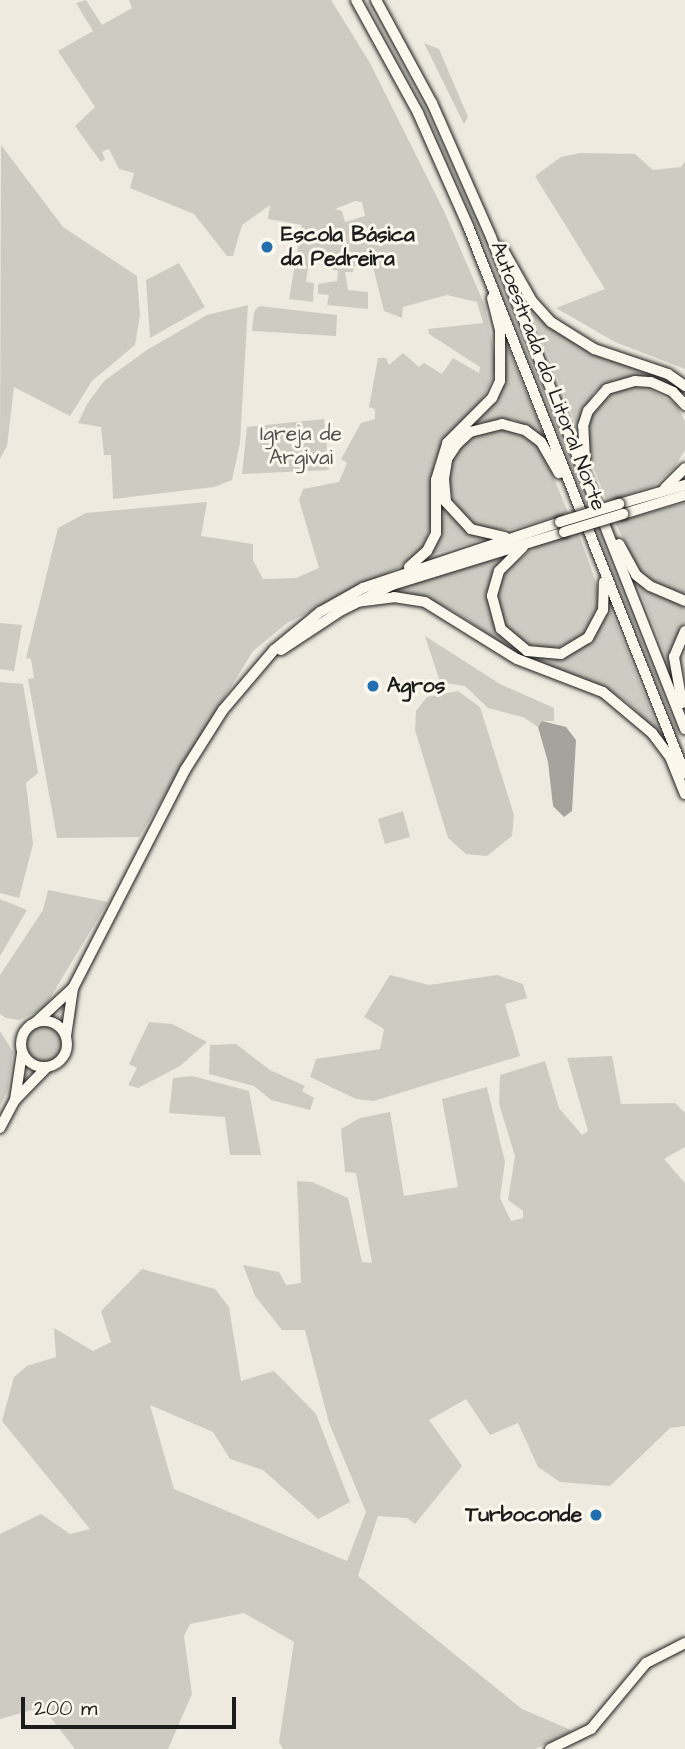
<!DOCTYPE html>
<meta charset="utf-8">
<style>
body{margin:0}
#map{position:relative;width:685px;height:1749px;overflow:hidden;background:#eeeadf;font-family:"Architects Daughter",sans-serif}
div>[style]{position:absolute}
.green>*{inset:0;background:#ceccc2}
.round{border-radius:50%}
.water>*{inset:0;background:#a6a39d}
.roads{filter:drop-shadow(0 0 2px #1c1c1c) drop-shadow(0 0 2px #1c1c1c)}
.major>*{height:10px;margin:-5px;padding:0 5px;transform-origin:5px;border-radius:5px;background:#fbf7ec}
.major>.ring{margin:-5px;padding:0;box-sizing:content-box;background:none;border:10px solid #fbf7ec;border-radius:50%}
.highway>*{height:10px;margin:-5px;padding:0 5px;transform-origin:5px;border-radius:5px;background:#fbf7ec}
.bridges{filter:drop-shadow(0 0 2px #1c1c1c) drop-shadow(0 0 2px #1c1c1c)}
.highway-bridge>*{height:10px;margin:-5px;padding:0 5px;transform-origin:5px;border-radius:5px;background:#fbf7ec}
.dots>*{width:19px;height:19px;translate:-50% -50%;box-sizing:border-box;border:4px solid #fbf7ec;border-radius:50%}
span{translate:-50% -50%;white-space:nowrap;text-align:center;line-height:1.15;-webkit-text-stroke:6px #fbf7ec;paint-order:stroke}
.poi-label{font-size:21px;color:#1c1c1c;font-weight:700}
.left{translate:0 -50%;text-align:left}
.right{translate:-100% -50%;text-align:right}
.street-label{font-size:21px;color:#1c1c1c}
.park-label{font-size:21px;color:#51514e}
.scale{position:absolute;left:21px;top:1697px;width:215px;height:32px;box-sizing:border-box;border:4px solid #1c1c1c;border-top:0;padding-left:9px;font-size:21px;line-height:24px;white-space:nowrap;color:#1c1c1c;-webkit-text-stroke:5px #fbf7ec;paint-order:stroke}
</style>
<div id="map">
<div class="green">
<div style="clip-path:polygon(evenodd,86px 0,102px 25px,132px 8px,129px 0,331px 0,370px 63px,444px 211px,485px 306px,497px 369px,481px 401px,442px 443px,434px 464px,433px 519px,422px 550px,412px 561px,287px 623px,253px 651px,139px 837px,57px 838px,28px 679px,34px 678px,31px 659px,26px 658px,58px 528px,86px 513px,207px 502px,201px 536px,253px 544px,253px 560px,263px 579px,296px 578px,319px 568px,299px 500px,303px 489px,339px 482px,347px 463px,341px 459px,361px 423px,375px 419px,375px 409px,369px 407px,378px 358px,386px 358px,389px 365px,403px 353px,419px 367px,424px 363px,442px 374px,453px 358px,479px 373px,480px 367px,429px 334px,428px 329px,483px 323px,477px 302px,447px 295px,403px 307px,402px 318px,384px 311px,373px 267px,354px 266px,353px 272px,345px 272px,348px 290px,368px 292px,368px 309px,327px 305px,329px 295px,318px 294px,318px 284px,337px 281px,338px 271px,326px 268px,327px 262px,309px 261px,306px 282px,314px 283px,313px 302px,289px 299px,302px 225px,268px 219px,270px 205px,242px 225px,233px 256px,227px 256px,194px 214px,130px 188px,134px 173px,119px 169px,109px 149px,102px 152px,105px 159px,101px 162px,75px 126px,95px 107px,58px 51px,93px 31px,76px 3px,86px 0,355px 201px,362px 202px,365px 216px,345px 222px,342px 211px,335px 209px,355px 201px)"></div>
<div style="clip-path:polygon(424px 43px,439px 49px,468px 117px,464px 124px)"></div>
<div style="clip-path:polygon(1px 145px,63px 227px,137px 276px,140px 315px,135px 345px,92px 381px,70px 416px,14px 387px,7px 446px,0 459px)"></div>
<div style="clip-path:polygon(581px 153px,635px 154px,653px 170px,681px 167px,685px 161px,685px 369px,615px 342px,556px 308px,605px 289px,535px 176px,561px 157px)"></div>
<div style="clip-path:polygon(179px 263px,205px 307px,150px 338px,146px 280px)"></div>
<div style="clip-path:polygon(527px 302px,549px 324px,666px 378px,685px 390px,685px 399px,669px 384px,650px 377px,613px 380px,594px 392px,577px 427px)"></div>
<div style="clip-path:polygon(248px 305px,240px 443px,232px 480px,214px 487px,113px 499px,111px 455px,104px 455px,101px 427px,78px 423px,87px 404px,104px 381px,147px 350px,207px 315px)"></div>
<div style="clip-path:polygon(259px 306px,337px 315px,336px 336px,252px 331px,254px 312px)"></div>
<div style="clip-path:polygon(506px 343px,544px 437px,514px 420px,479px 422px,464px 431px,505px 376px)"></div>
<div style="clip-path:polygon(644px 386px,676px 404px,685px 421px,685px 450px,674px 468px,655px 485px,607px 501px,592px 464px,588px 440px,591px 417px,603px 400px,622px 388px)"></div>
<div style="clip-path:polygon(324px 419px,329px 470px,242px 474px,247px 427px)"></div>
<div style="clip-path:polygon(506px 430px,528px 438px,543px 451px,568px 513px,512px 529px,487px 529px,466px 519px,453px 500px,449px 479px,453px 459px,464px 443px,482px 432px)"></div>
<div style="clip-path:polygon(440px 485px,443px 499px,488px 538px,427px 556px,441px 528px)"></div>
<div style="clip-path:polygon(685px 503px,685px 594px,655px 583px,639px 570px,615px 522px)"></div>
<div style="clip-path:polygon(578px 532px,598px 588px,598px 610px,588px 630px,571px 643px,549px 649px,525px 644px,508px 630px,500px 613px,498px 593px,503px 574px,535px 546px)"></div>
<div style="clip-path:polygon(508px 552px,491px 579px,488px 594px,496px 629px,509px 644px,527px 654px,584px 646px,596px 634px,609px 606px,661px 736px,627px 702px,602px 686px,529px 661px,452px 610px,425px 598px,377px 594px)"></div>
<div style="clip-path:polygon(636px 580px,653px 594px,685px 603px,685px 622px,672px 646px,669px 664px)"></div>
<div style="clip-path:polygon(0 623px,22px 625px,14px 671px,0 669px)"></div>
<div style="clip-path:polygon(425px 636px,500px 684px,554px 708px,554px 721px,542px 721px,538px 727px,523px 717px,488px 708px,465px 686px,440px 682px)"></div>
<div style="clip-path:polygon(0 682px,23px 684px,38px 773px,26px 783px,33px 844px,19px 898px,0 893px)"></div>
<div style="clip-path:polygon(458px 691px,480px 707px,514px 815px,512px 836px,487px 856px,466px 854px,448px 838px,415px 730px,416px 711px,427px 697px)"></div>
<div style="clip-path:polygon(403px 811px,410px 837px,385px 844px,378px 819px)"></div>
<div style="clip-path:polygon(48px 890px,108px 902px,44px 1008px,19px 1020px,6px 1018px,0 1014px,0 975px,43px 910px)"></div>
<div style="clip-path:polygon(0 899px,27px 910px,0 956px)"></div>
<div style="clip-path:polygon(390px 975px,429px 985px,497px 975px,523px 984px,527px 998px,505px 1004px,520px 1056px,374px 1101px,356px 1099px,310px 1077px,316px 1059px,380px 1049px,384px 1029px,364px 1017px)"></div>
<div style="clip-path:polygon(149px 1022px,172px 1024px,207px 1042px,180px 1066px,138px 1088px,128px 1085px,137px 1068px,129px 1064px)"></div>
<div class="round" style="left:27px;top:1026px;width:36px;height:36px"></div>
<div style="clip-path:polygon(0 1031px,13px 1052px,7px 1092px,0 1106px)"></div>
<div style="clip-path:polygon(236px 1044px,270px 1070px,305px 1086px,302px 1091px,314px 1098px,310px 1110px,271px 1100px,254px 1086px,209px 1074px,210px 1045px)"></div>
<div style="clip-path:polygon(612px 1056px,621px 1104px,675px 1103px,685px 1113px,685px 1147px,664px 1159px,685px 1183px,685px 1426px,670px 1428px,610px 1486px,560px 1482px,538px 1467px,518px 1423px,490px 1435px,466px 1399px,429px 1420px,462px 1466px,415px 1524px,407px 1518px,378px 1516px,358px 1576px,522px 1709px,571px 1730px,569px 1733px,535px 1749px,283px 1749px,279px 1742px,294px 1642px,244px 1613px,190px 1624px,184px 1636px,192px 1694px,168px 1749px,75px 1749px,42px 1707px,0 1719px,0 1534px,41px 1514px,70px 1534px,90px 1529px,2px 1421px,14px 1377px,27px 1366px,56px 1357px,54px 1328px,93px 1351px,111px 1342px,101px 1311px,142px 1269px,215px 1289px,229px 1307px,241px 1381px,274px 1371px,316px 1414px,350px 1502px,318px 1519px,263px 1470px,230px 1459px,213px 1432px,150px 1405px,174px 1489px,347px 1561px,366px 1512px,329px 1423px,305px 1330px,282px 1330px,255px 1296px,243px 1265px,279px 1272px,286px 1285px,301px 1283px,297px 1181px,312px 1182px,348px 1198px,362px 1262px,372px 1263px,356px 1173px,345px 1172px,341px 1129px,360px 1118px,390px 1112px,404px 1196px,458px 1187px,442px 1099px,487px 1087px,505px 1162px,500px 1198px,511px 1221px,523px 1218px,523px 1211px,508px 1200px,515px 1156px,499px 1104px,500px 1075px,545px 1061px,559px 1108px,582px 1135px,588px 1131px,567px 1058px)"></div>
<div style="clip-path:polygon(192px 1076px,249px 1091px,261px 1155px,230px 1155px,225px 1117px,169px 1113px,173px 1078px)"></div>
</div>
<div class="water">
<div style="clip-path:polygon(542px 721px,566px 727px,576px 740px,572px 811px,564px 817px,553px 806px,548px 762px,538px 727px)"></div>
</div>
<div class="roads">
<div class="major">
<div class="ring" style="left:21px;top:1021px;width:36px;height:36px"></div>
<div style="left:15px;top:1100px;width:45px;rotate:-45.9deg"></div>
<div style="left:0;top:1128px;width:32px;rotate:-62deg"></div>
<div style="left:15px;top:1100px;width:48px;rotate:-81.5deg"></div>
<div style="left:550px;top:1749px;width:46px;rotate:-26deg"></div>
<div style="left:591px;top:1729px;width:86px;rotate:-50.2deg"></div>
<div style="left:646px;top:1663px;width:44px;rotate:-27.1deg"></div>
</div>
<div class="highway">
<div style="left:356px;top:0;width:129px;rotate:61.2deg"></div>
<div style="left:418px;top:113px;width:124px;rotate:66.1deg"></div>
<div style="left:468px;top:226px;width:589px;rotate:68.4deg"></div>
<div style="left:376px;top:0;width:117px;rotate:61.5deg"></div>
<div style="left:432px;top:103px;width:146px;rotate:66.2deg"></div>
<div style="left:491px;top:237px;width:529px;rotate:68.48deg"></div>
<div style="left:502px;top:248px;width:61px;rotate:60.5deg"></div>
<div style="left:532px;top:301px;width:28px;rotate:48deg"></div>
<div style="left:551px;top:322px;width:51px;rotate:32.1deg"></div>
<div style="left:594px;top:349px;width:78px;rotate:18.7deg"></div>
<div style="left:668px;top:374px;width:21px;rotate:35deg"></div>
<div style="left:585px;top:460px;width:34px;rotate:-93deg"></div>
<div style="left:583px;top:426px;width:16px;rotate:-72deg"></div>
<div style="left:588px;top:411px;width:29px;rotate:-49deg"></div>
<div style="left:607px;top:389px;width:29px;rotate:-16deg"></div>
<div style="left:635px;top:381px;width:16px;rotate:4deg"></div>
<div style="left:651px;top:382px;width:24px;rotate:24deg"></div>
<div style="left:673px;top:392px;width:18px;rotate:47deg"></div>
<div style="left:665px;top:488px;width:28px;rotate:-45deg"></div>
<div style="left:619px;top:504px;width:69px;rotate:-16.1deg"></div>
<div style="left:623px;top:514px;width:65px;rotate:-17deg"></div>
<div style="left:505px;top:537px;width:35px;rotate:-167deg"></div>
<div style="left:471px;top:529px;width:37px;rotate:-133deg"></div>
<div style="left:446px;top:502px;width:23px;rotate:-95deg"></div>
<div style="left:444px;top:479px;width:20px;rotate:-81deg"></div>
<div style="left:447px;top:459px;width:18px;rotate:-56deg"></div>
<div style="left:457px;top:444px;width:18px;rotate:-43deg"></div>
<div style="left:470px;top:432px;width:33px;rotate:-14deg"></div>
<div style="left:502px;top:424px;width:24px;rotate:15deg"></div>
<div style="left:525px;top:430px;width:20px;rotate:37deg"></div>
<div style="left:541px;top:442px;width:36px;rotate:60deg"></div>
<div style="left:619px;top:544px;width:35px;rotate:61deg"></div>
<div style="left:636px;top:575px;width:18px;rotate:38deg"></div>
<div style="left:650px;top:586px;width:38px;rotate:23deg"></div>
<div style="left:523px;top:547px;width:34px;rotate:135deg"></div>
<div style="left:499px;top:571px;width:26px;rotate:106deg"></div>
<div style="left:492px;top:596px;width:34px;rotate:75deg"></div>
<div style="left:501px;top:629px;width:34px;rotate:40deg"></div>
<div style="left:527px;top:651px;width:34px;rotate:5deg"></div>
<div style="left:561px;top:654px;width:31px;rotate:-31deg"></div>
<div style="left:588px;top:638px;width:32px;rotate:-62deg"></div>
<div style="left:603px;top:610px;width:28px;rotate:-88deg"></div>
<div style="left:409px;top:567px;width:24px;rotate:-42deg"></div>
<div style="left:427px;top:551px;width:20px;rotate:-63deg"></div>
<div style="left:436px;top:533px;width:53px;rotate:-90deg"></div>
<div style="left:436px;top:480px;width:39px;rotate:-73deg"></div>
<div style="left:447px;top:443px;width:64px;rotate:-45deg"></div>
<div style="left:492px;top:398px;width:19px;rotate:-65deg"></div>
<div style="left:500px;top:381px;width:51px;rotate:-90deg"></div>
<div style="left:500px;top:330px;width:33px;rotate:-104deg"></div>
<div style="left:356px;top:602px;width:38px;rotate:-7deg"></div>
<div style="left:394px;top:597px;width:31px;rotate:9deg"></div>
<div style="left:425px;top:602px;width:108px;rotate:31.8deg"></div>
<div style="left:517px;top:659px;width:92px;rotate:21deg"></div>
<div style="left:603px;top:692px;width:64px;rotate:39.9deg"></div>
<div style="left:652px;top:733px;width:30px;rotate:53deg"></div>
<div style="left:670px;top:757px;width:40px;rotate:68deg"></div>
<div style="left:281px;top:650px;width:73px;rotate:-33.3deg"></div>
<div style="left:342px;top:610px;width:56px;rotate:-26.6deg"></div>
<div style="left:392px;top:585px;width:180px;rotate:-17.1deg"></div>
<div style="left:682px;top:703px;width:47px;rotate:-99.9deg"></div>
<div style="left:674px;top:657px;width:28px;rotate:-67deg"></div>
<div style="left:35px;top:1023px;width:52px;rotate:-42.6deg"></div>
<div style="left:66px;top:1036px;width:49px;rotate:-81.7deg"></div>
<div style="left:73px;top:988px;width:245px;rotate:-62.8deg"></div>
<div style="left:185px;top:770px;width:71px;rotate:-57.7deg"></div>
<div style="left:223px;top:710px;width:79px;rotate:-49.6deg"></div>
<div style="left:274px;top:650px;width:60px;rotate:-39.6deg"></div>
<div style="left:320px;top:612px;width:49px;rotate:-29.2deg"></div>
<div style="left:363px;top:588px;width:208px;rotate:-18.5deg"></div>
</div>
</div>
<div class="bridges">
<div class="highway-bridge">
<div style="left:560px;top:522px;width:62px;rotate:-17deg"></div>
<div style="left:564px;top:532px;width:62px;rotate:-17deg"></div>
</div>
</div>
<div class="dots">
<div style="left:267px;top:247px;background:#1f6fb2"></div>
<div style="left:373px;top:686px;background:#1f6fb2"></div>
<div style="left:596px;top:1515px;background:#1f6fb2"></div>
</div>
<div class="poi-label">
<span class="left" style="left:281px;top:247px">Escola Básica<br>da Pedreira</span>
<span class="left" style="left:387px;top:686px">Agros</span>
<span class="right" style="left:582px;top:1515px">Turboconde</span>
</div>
<div class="street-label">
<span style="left:548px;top:376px;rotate:69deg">Autoestrada do Litoral Norte</span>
</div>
<div class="park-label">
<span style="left:301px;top:446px">Igreja de<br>Argivai</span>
</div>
<div class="scale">200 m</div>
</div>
